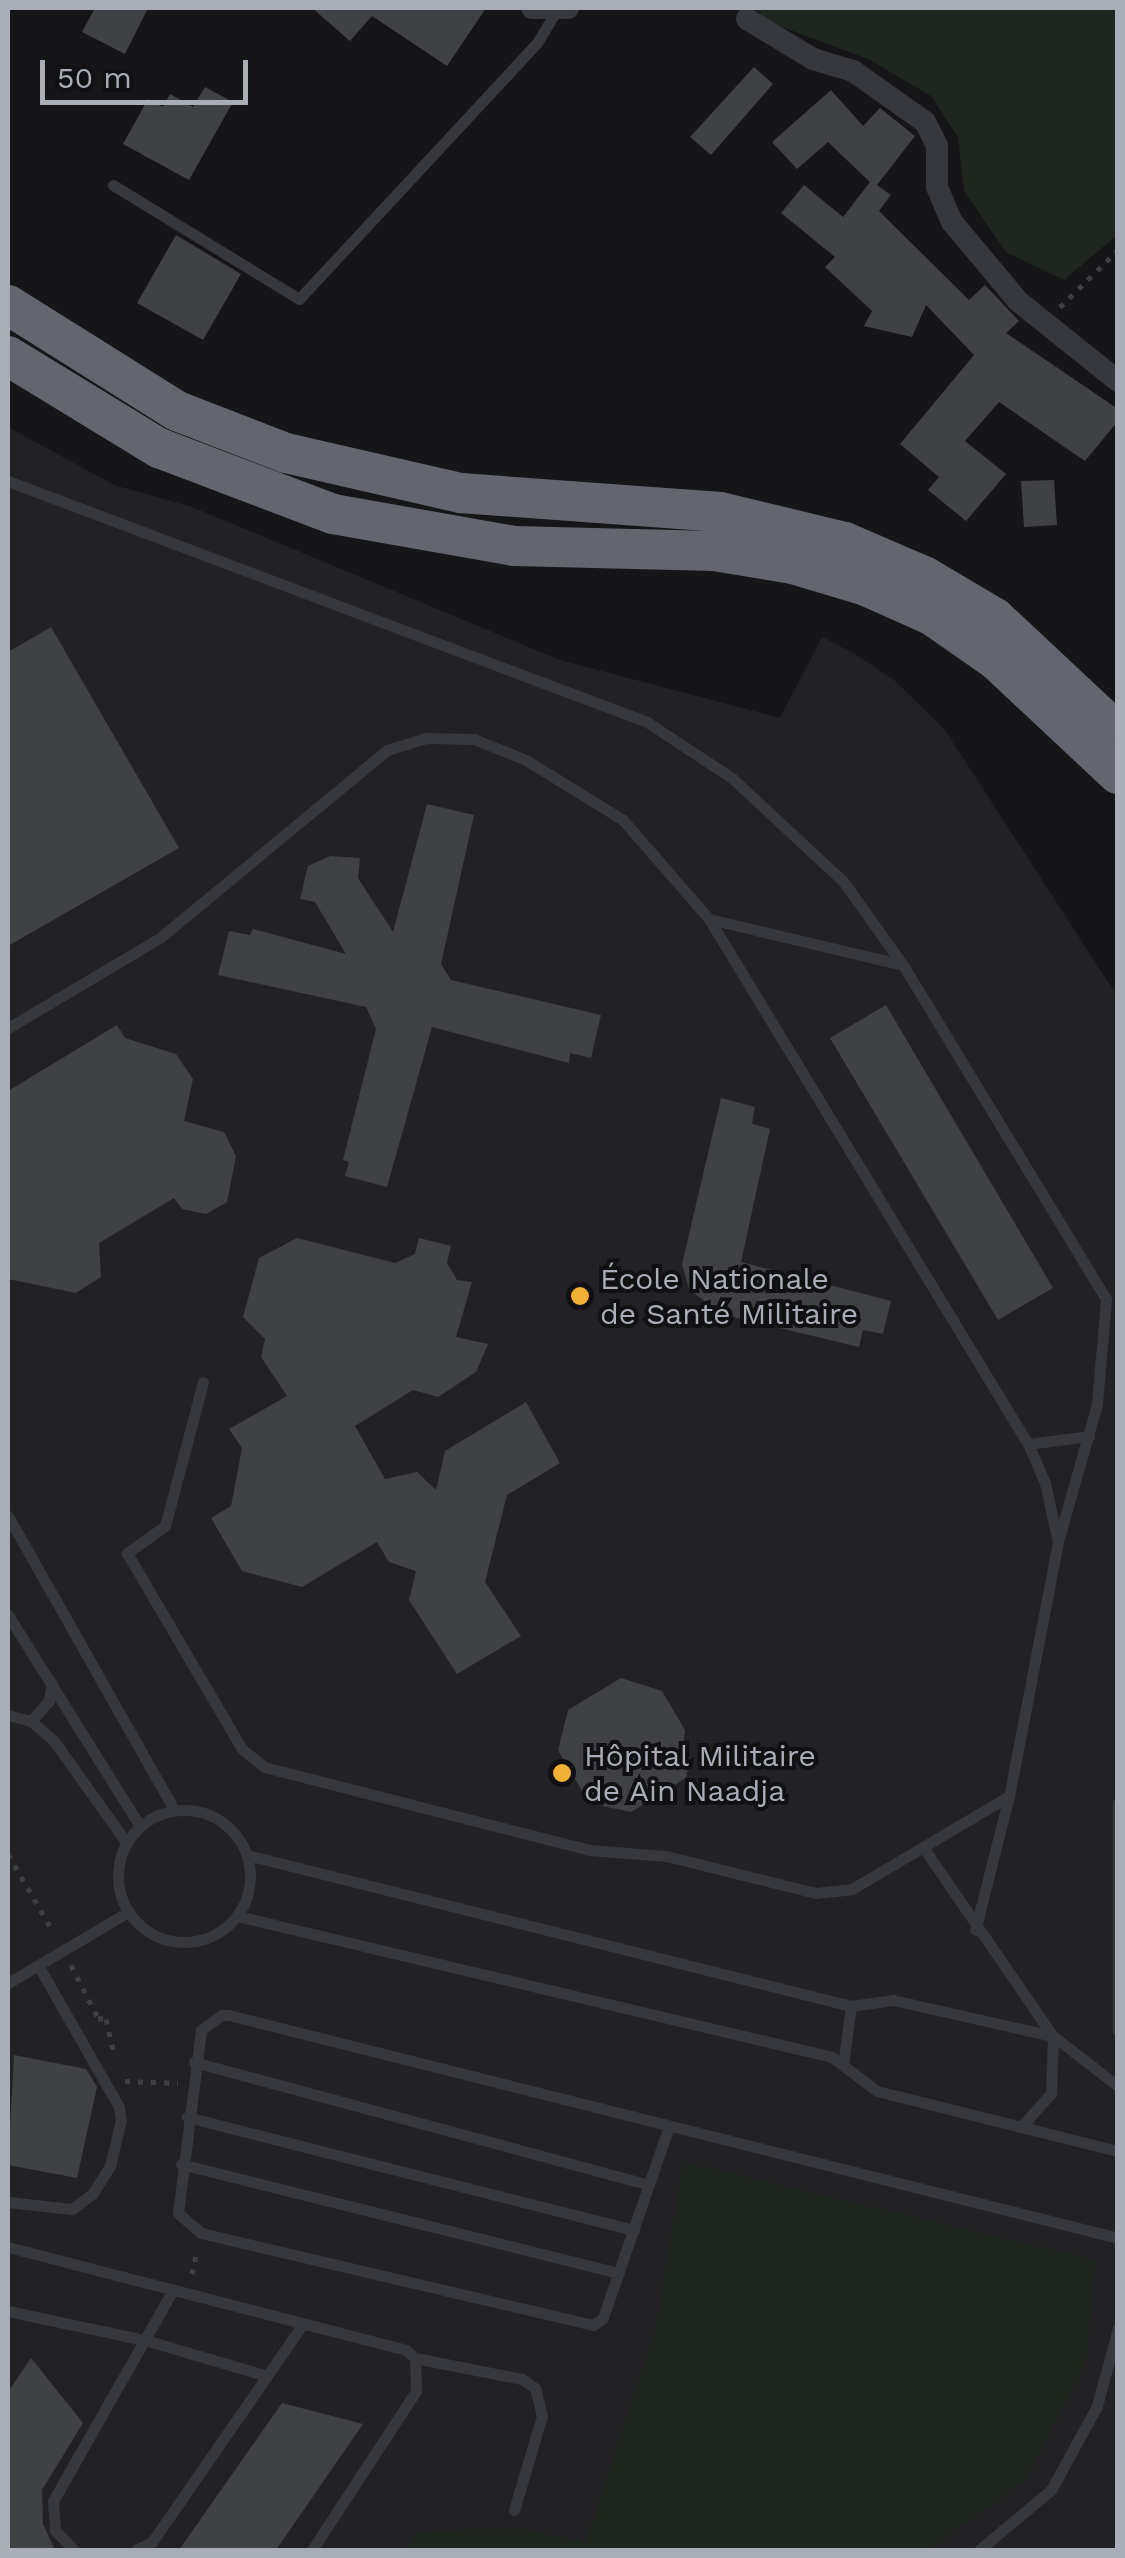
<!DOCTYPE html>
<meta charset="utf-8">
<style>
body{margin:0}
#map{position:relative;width:1125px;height:2558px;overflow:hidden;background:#161618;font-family:"Work Sans",sans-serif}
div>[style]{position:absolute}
.built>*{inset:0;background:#222225}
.green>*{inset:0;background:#1e261f}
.building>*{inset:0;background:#404145}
.path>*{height:5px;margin-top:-2.5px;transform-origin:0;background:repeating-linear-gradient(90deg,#3d3f44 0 5px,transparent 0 13px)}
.lane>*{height:11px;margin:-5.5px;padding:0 5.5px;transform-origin:5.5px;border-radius:5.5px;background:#37383d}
.lane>.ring{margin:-5.5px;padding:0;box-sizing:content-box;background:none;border:11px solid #37383d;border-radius:50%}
.street>*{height:22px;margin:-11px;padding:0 11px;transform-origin:11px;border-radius:11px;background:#37383d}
.highway>*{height:40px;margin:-20px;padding:0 20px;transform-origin:20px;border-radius:20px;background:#63666e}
.dots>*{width:28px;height:28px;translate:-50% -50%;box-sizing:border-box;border:5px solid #111113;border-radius:50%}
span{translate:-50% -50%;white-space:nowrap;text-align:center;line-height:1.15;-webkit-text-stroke:8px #111113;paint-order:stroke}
.poi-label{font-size:30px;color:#a8adb8}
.left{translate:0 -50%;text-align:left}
.frame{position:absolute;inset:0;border:10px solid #a8adb8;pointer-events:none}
.scale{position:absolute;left:40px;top:60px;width:208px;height:45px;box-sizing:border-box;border:5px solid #a8adb8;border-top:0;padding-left:12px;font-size:30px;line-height:35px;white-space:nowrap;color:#a8adb8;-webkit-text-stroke:8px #111113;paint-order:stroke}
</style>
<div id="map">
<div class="built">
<div style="clip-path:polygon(8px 427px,114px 485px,192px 507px,560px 660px,780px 718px,822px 637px,855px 654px,894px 680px,945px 730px,1117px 996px,1117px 2550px,8px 2550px)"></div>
</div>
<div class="green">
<div style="clip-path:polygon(757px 8px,1117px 8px,1117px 235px,1064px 280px,1006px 252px,964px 191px,958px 137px,931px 96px,868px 59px,766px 21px)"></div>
<div style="clip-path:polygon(683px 2162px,1095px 2260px,1086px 2364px,1025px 2481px,928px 2550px,405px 2550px,418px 2531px,525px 2529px,586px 2543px,657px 2322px)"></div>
</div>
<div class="building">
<div style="clip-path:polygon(95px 8px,148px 8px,125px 54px,82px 32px)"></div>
<div style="clip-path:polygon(312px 8px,486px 8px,447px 66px,372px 16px,350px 41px)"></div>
<div style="clip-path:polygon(754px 67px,773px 84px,711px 155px,690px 137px)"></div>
<div style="clip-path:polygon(205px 87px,233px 102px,189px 180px,123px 144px,148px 99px,163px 107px,170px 94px,193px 107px)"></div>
<div style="clip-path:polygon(831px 90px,863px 126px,880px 108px,915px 136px,877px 185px,891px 195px,879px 211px,969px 300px,985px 285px,1019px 321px,1006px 333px,1118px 409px,1118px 421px,1085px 461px,999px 402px,965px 441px,1006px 474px,966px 521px,928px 490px,939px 477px,900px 444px,974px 355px,926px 305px,912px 337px,864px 326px,872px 311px,825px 267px,835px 257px,781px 213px,804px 185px,843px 217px,870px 182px,828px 142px,797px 169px,772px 142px)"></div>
<div style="clip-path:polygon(176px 235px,241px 274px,203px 340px,137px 303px)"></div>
<div style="clip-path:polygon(1054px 480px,1057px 525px,1024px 527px,1021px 481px)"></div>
<div style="clip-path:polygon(51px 627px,179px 848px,8px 946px,8px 652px)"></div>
<div style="clip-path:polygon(427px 804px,474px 815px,441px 964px,451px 980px,601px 1015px,591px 1058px,570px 1053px,569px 1063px,432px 1027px,387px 1187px,345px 1176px,349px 1162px,343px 1160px,376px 1029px,366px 1007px,218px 975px,229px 931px,250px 935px,253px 929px,346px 954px,315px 902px,300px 899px,308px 866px,330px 856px,360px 858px,358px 878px,393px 932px)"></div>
<div style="clip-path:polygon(886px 1005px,1053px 1288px,998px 1320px,830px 1038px)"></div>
<div style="clip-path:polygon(117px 1025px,125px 1038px,176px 1054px,193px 1079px,184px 1121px,224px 1132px,236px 1156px,227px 1202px,206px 1214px,182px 1209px,174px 1198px,99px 1243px,101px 1277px,76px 1293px,8px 1279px,8px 1091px)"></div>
<div style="clip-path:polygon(721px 1098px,755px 1107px,752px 1124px,770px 1129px,741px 1262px,891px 1301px,883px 1334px,863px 1330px,859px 1347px,721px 1314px,689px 1289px,682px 1264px)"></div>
<div style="clip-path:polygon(297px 1238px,395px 1263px,415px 1254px,419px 1238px,451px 1246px,447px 1263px,457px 1280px,472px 1282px,456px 1337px,488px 1344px,476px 1372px,438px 1397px,413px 1390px,355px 1426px,385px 1479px,417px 1472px,436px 1490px,445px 1451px,526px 1402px,560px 1463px,507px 1495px,485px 1582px,521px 1636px,457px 1674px,409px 1600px,416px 1571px,389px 1562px,377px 1542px,302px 1587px,242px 1571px,211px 1518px,231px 1506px,242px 1448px,229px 1429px,287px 1396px,261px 1357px,265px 1339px,243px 1317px,259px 1258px)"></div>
<div style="clip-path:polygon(621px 1678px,662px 1691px,685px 1730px,682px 1755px,690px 1757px,686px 1778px,631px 1812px,589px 1803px,558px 1750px,568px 1710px)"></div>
<div style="clip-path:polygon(14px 2055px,86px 2069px,97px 2087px,77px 2178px,8px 2165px)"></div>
<div style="clip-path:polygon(31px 2358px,83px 2423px,42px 2490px,43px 2524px,55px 2550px,8px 2550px,8px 2392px)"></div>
<div style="clip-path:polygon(282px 2403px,363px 2424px,276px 2550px,179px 2550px)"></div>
</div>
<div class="path">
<div style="left:1060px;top:307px;width:81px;rotate:-44.5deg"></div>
<div style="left:8px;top:1854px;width:91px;rotate:59.8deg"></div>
<div style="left:71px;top:1965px;width:59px;rotate:63deg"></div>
<div style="left:98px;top:2018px;width:8px;rotate:7deg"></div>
<div style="left:106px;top:2019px;width:37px;rotate:77deg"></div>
<div style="left:125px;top:2081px;width:53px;rotate:2.2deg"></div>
<div style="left:192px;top:2274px;width:24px;rotate:-78deg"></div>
</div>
<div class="lane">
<div style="left:113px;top:185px;width:218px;rotate:31.5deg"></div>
<div style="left:299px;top:299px;width:350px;rotate:-47.1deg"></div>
<div style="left:537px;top:43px;width:37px;rotate:-59deg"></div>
<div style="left:8px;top:481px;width:683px;rotate:20.66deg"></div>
<div style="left:647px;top:722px;width:102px;rotate:33.4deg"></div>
<div style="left:732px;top:778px;width:151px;rotate:42.9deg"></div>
<div style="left:843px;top:881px;width:103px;rotate:54.5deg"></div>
<div style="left:709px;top:919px;width:199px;rotate:13.3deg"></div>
<div style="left:903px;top:965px;width:391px;rotate:58.7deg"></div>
<div style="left:1106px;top:1299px;width:105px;rotate:94.9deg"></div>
<div style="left:1097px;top:1404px;width:139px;rotate:105.8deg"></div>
<div style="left:8px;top:1028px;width:178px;rotate:-30.7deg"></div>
<div style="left:161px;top:937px;width:293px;rotate:-39.6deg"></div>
<div style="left:387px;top:750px;width:41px;rotate:-17.1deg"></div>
<div style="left:426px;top:738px;width:48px;rotate:1.2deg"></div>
<div style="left:474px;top:739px;width:56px;rotate:22deg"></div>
<div style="left:526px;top:760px;width:114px;rotate:31.7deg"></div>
<div style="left:623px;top:820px;width:131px;rotate:49deg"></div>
<div style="left:709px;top:919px;width:614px;rotate:58.72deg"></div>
<div style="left:1028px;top:1444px;width:43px;rotate:66.4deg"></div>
<div style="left:1045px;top:1483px;width:60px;rotate:77.6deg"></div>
<div style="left:1058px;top:1542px;width:259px;rotate:100.9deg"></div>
<div style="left:1009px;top:1796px;width:138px;rotate:104.2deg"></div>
<div style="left:203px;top:1382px;width:149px;rotate:104.8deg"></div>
<div style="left:165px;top:1526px;width:47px;rotate:144.6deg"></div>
<div style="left:127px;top:1553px;width:227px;rotate:59.6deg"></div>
<div style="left:242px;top:1749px;width:28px;rotate:39deg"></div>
<div style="left:264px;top:1767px;width:335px;rotate:14.3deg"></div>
<div style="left:589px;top:1850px;width:77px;rotate:4.5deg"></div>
<div style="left:666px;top:1856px;width:154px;rotate:13.9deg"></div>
<div style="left:816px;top:1893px;width:36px;rotate:-6deg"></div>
<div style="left:852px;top:1889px;width:182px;rotate:-30.6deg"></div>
<div style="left:1028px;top:1444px;width:62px;rotate:-7.5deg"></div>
<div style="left:8px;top:1516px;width:338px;rotate:60.5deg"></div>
<div style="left:8px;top:1615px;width:249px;rotate:58deg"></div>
<div style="left:8px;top:1715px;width:24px;rotate:15deg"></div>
<div style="left:31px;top:1721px;width:30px;rotate:41deg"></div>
<div style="left:54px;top:1741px;width:124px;rotate:54.5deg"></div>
<div style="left:31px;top:1721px;width:27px;rotate:-48deg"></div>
<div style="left:49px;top:1701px;width:18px;rotate:-81deg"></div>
<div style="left:1118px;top:1803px;width:227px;rotate:90deg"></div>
<div class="ring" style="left:118px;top:1810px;width:121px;height:121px"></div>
<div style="left:925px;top:1850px;width:226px;rotate:55.5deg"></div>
<div style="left:1053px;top:2036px;width:82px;rotate:37.6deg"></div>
<div style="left:247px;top:1855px;width:623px;rotate:14.04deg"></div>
<div style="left:851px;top:2006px;width:42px;rotate:-8.1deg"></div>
<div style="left:893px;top:2000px;width:164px;rotate:12.7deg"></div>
<div style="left:1053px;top:2036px;width:57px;rotate:92deg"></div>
<div style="left:1051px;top:2093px;width:45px;rotate:131.4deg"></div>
<div style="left:237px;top:1916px;width:611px;rotate:13.33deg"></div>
<div style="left:832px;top:2057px;width:56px;rotate:37.1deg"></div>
<div style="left:877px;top:2091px;width:248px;rotate:14deg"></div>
<div style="left:8px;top:1983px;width:139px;rotate:-30.6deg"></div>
<div style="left:194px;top:2062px;width:471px;rotate:15.1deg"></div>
<div style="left:843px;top:2065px;width:60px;rotate:-82.3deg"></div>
<div style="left:187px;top:2117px;width:461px;rotate:14.2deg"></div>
<div style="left:669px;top:2126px;width:203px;rotate:109deg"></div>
<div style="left:603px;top:2318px;width:12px;rotate:145deg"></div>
<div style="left:593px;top:2325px;width:403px;rotate:-166.8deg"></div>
<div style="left:201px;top:2233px;width:30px;rotate:-139deg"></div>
<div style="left:178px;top:2213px;width:184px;rotate:-82.8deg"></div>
<div style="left:201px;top:2030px;width:26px;rotate:-36deg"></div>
<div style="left:222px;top:2015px;width:7px"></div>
<div style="left:229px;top:2015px;width:917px;rotate:14.08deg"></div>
<div style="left:181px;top:2164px;width:451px;rotate:14deg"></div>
<div style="left:8px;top:2202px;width:64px;rotate:6.2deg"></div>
<div style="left:72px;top:2209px;width:26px;rotate:-37deg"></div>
<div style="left:93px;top:2193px;width:32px;rotate:-58deg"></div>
<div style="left:110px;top:2166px;width:47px;rotate:-76.6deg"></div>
<div style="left:121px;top:2120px;width:13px;rotate:-99deg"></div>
<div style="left:119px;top:2107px;width:163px;rotate:-119.7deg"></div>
<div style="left:8px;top:2247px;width:411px;rotate:14.5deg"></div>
<div style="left:406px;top:2350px;width:12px;rotate:42deg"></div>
<div style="left:415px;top:2358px;width:33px;rotate:88deg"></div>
<div style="left:416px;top:2391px;width:190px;rotate:123.2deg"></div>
<div style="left:8px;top:2311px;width:140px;rotate:12deg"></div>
<div style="left:145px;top:2340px;width:127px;rotate:16.4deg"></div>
<div style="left:415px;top:2358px;width:109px;rotate:11.1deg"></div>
<div style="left:522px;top:2379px;width:16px;rotate:35deg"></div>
<div style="left:535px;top:2388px;width:29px;rotate:76deg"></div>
<div style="left:542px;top:2416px;width:98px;rotate:106.6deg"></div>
<div style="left:74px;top:2550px;width:28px;rotate:-134deg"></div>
<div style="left:55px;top:2530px;width:29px;rotate:-94deg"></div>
<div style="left:53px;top:2501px;width:243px;rotate:-60.4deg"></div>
<div style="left:136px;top:2550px;width:18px;rotate:-27deg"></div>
<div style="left:152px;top:2542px;width:265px;rotate:-55.3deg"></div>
<div style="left:979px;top:2550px;width:94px;rotate:-39.8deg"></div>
<div style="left:1051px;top:2490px;width:96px;rotate:-61.3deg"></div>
<div style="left:1097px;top:2406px;width:81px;rotate:-74.9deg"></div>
</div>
<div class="street">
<div style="left:532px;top:8px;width:36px"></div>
<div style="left:747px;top:19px;width:77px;rotate:31.2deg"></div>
<div style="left:813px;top:59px;width:42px;rotate:16.7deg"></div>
<div style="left:853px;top:71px;width:88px;rotate:35.3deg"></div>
<div style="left:925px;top:122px;width:27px;rotate:63deg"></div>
<div style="left:937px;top:146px;width:41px;rotate:90deg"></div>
<div style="left:937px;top:187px;width:38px;rotate:67deg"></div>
<div style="left:952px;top:222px;width:103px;rotate:50.1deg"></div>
<div style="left:1018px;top:301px;width:128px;rotate:38.7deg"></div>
</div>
<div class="highway">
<div style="left:8px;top:305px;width:199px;rotate:32.1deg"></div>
<div style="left:177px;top:411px;width:117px;rotate:21.1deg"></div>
<div style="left:286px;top:453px;width:180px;rotate:12.9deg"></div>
<div style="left:461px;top:493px;width:260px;rotate:4.2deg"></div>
<div style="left:720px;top:512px;width:129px;rotate:13.5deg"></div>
<div style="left:845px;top:542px;width:86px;rotate:23.3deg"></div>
<div style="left:924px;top:576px;width:82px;rotate:30.6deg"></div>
<div style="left:995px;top:618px;width:168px;rotate:43.1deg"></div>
<div style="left:8px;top:356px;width:177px;rotate:31.4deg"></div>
<div style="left:159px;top:448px;width:186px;rotate:20.8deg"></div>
<div style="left:333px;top:514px;width:184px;rotate:10deg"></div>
<div style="left:514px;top:546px;width:200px;rotate:1.4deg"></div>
<div style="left:714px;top:551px;width:80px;rotate:9.3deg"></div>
<div style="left:793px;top:564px;width:76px;rotate:16.8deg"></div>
<div style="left:866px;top:586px;width:73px;rotate:24.1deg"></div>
<div style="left:933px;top:616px;width:77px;rotate:34.9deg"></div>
<div style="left:996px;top:660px;width:167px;rotate:43.1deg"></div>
</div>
<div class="dots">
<div style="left:580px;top:1296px;background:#f2b134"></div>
<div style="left:562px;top:1773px;background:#f2b134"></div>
</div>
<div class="poi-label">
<span class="left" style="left:600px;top:1296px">École Nationale<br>de Santé Militaire</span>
<span class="left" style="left:584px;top:1773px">Hôpital Militaire<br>de Ain Naadja</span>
</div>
<div class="frame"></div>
<div class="scale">50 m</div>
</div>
